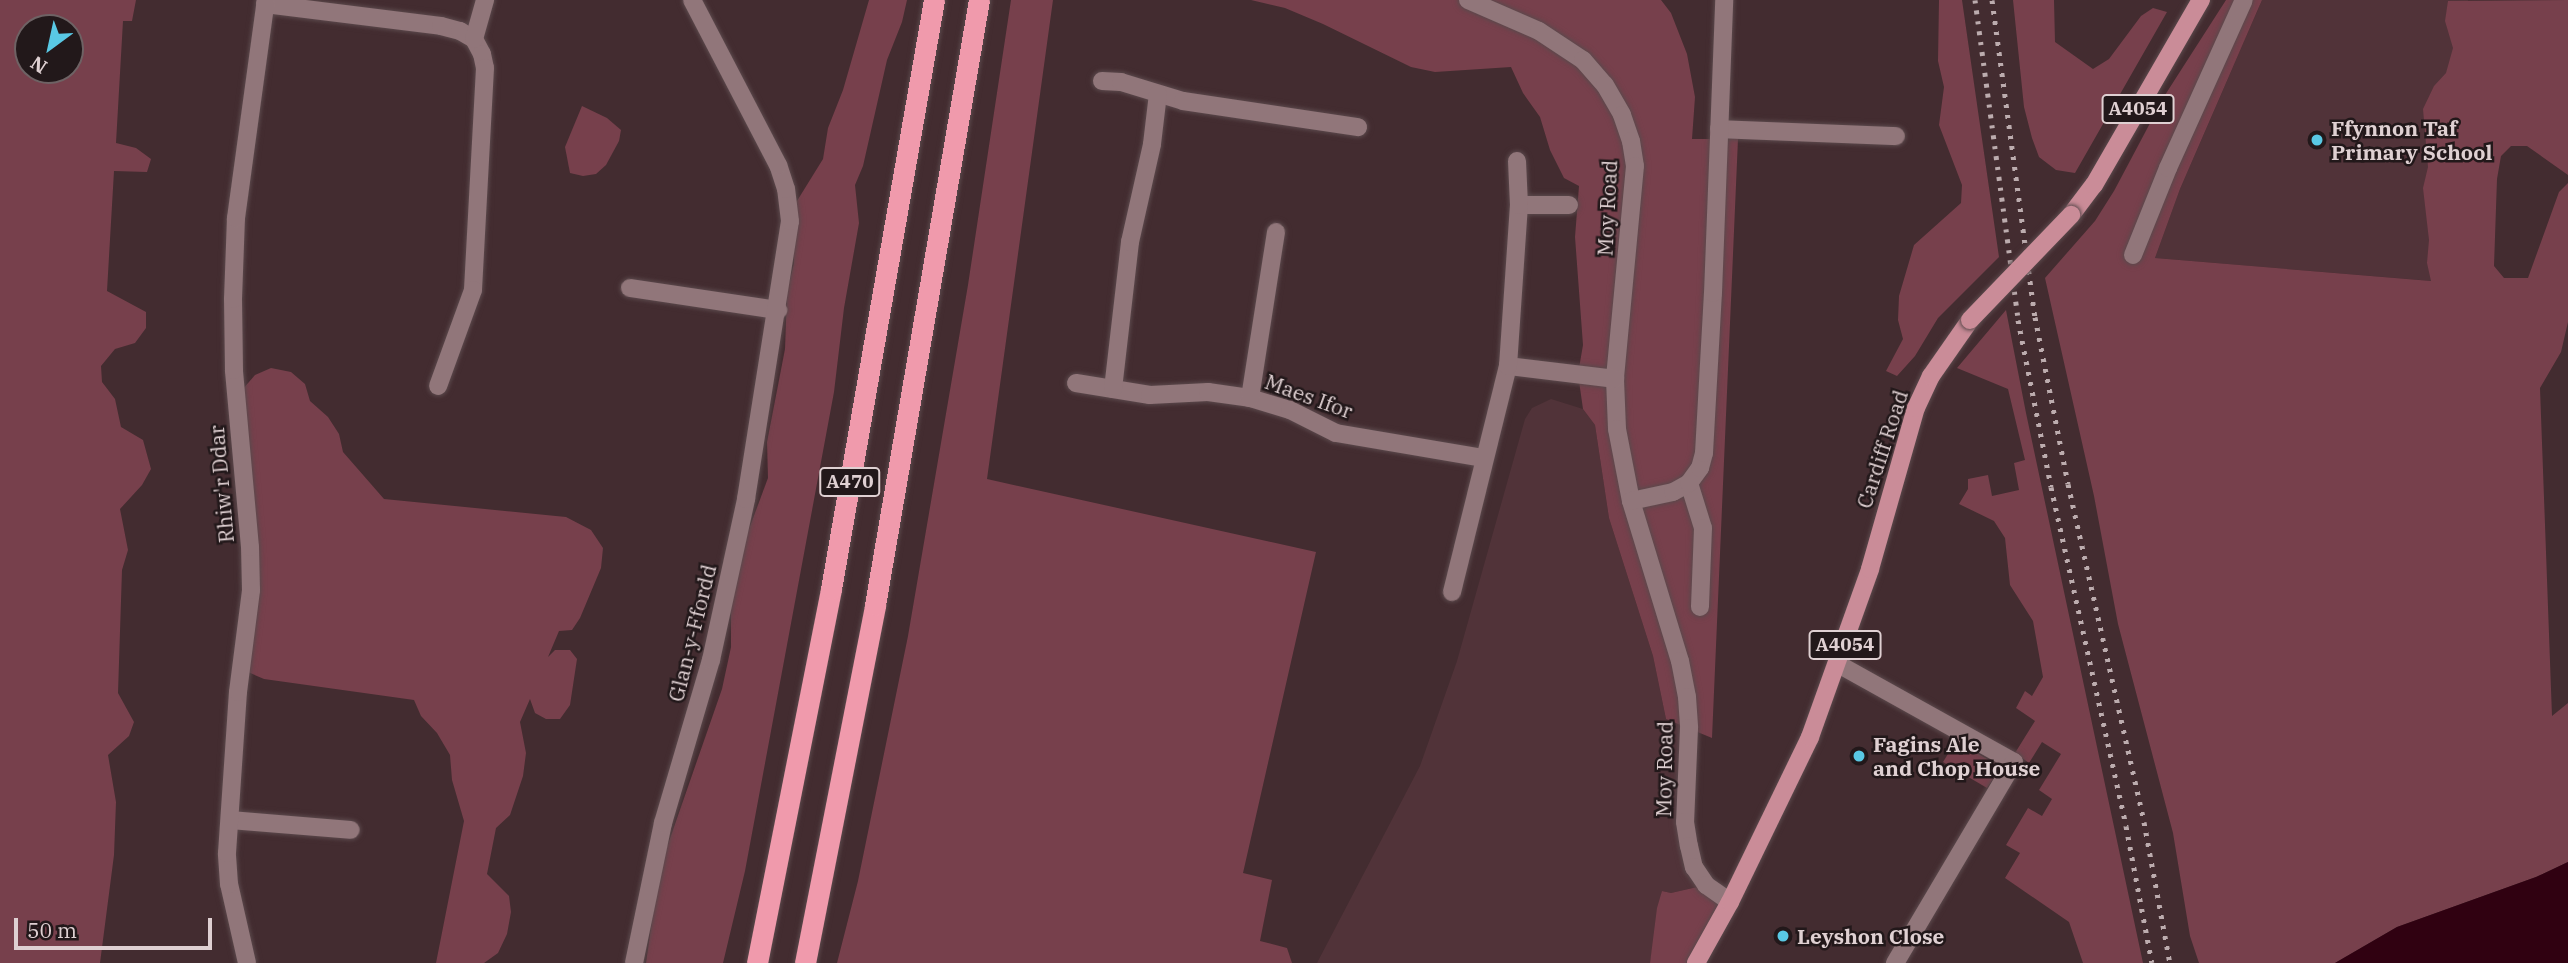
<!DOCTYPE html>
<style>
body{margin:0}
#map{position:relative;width:2568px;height:963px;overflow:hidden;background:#432c30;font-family:"IBM Plex Serif",serif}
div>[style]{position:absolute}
.built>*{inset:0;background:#513339}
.green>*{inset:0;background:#77404c}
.water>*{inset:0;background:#300111}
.roads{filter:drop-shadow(0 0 2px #5b494c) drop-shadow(0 0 2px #5b494c)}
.minor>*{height:18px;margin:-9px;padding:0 9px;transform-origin:9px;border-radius:9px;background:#91767a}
.major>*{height:18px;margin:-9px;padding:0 9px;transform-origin:9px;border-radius:9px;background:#ca8c98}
.highway>*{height:21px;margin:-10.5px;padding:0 10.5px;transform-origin:10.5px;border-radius:10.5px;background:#f09aac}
.rail>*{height:5px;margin-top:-2.5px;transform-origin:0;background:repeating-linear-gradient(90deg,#bcacae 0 3.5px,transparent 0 10.5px)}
.bridges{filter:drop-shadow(0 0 2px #5b494c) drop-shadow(0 0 2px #5b494c)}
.major-bridge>*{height:18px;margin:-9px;padding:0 9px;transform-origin:9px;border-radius:9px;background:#ca8c98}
.dots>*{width:19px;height:19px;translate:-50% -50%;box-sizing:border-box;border:4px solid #22181a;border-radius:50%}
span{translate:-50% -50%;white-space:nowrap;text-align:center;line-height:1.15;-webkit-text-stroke:5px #22181a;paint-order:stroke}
.shield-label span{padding:2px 5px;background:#22181a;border:2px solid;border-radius:5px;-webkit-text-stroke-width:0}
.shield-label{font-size:19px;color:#dfd0d2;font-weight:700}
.poi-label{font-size:21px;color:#dfd0d2;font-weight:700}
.left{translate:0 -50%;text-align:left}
.street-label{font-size:21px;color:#dfd0d2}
.north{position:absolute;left:14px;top:14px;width:70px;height:70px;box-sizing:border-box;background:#22181a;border:2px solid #6e6264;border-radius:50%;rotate:213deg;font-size:19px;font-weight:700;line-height:28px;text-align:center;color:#dfd0d2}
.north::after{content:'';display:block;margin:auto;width:24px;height:32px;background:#59c8e4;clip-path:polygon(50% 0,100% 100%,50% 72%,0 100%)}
.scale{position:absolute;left:14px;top:918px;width:198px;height:32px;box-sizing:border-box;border:4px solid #dfd0d2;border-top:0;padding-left:9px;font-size:21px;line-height:24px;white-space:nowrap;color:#dfd0d2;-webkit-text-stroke:5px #22181a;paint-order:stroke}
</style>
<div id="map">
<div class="built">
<div style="clip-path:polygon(2262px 0,2468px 0,2432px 281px,2155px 258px,2180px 189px)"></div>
<div style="clip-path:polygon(1551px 399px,1583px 409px,1595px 425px,1609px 518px,1653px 656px,1666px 719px,1689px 728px,1685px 822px,1706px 885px,1671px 893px,1662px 891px,1650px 963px,1317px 963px,1420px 766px,1457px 661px,1525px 419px,1532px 408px)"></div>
</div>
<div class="green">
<div style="clip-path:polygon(evenodd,0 0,136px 0,132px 21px,123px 21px,116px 143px,136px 148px,151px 159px,147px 172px,114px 171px,107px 291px,146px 312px,146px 328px,135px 343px,115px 349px,101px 366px,102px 382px,115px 399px,121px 427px,143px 440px,151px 469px,142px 485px,120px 509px,128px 550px,122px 570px,118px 693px,134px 722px,129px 736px,108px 755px,116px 802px,114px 855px,100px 963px,0 963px,0 0,70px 28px,70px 70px,28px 70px,28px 28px,70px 28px)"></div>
<div style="clip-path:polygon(869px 0,907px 0,902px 22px,887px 60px,863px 166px,855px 185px,859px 223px,844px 308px,834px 392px,745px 871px,723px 963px,646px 963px,659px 870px,722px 689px,731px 647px,731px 599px,743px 545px,768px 478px,767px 442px,785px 349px,787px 292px,794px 263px,792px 209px,823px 159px,828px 128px,843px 90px)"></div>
<div style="clip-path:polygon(1011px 0,1053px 0,987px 479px,1316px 552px,1243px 873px,1272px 880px,1260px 941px,1287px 948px,1292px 963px,837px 963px,858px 881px,908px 636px,968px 285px)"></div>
<div style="clip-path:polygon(1251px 0,1661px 0,1671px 13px,1687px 54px,1695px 97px,1692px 139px,1738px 139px,1712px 738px,1666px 719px,1653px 656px,1609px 518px,1595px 425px,1583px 409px,1578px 374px,1583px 345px,1575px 237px,1579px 186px,1564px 178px,1550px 150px,1540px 117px,1523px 93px,1511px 67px,1435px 72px,1411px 67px,1323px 24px,1285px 8px)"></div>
<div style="clip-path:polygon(1939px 0,1962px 0,1999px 257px,1938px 318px,1915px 356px,1897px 376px,1886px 371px,1903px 339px,1898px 320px,1899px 296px,1914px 245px,1961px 203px,1962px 185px,1939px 125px,1944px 87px,1938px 61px)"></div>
<div style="clip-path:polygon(2013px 0,2054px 0,2055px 42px,2093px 69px,2109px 59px,2141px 16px,2153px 8px,2167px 12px,2075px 173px,2056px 170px,2039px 157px,2032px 138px,2024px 107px)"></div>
<div style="clip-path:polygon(2226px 0,2262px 0,2180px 189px,2155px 258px,2431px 281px,2427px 263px,2429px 240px,2423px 188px,2428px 167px,2423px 109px,2434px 86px,2446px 73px,2453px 48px,2445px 21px,2448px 1px,2568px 0,2568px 175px,2527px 146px,2511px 146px,2501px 156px,2497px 179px,2494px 266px,2504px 278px,2528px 278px,2559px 192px,2568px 183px,2568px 322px,2561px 352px,2540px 388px,2552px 716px,2568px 703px,2568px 862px,2536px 877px,2397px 927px,2335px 963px,2199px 963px,2190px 936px,2173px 833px,2118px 624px,2094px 496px,2045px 278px,2095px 221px,2114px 191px,2165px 95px)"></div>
<div style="clip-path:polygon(582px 106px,607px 118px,621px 130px,619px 141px,606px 165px,596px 174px,583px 176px,570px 173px,565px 147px)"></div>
<div style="clip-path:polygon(2006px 310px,2026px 413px,2143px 963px,2083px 963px,2069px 922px,2005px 878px,2020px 853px,2006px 845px,2028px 808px,2042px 816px,2052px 799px,2039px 790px,2061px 754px,2042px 742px,2029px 763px,2015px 753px,2035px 721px,2016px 708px,2025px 691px,2032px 696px,2043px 677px,2033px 621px,2010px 585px,2005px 538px,1994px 521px,1959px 504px,1968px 489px,1968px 479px,1988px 475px,1992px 496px,2019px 490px,2014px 463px,2025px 460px,2008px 389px,1957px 368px)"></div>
<div style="clip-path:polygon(271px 368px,291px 372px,305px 384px,310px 401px,328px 417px,339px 434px,343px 452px,384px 499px,566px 517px,591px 530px,603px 548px,601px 568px,580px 618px,572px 630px,559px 631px,548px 657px,555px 650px,570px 650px,577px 659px,570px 705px,560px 719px,546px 719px,535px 713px,530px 699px,520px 722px,526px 753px,523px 776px,510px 815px,496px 828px,487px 874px,509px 896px,511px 912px,507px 934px,498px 953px,484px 963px,436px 963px,464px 821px,452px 780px,450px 755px,437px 733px,421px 716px,414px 700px,264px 679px,241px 669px,245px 637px,236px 397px,255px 375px)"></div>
<div style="clip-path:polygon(1956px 741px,2001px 767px,1987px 788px,1943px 762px)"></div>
<div style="clip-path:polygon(1706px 885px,1730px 902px,1696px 963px,1650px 963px,1657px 908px,1662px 891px,1671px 893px)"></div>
</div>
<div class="water">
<div style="clip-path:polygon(2568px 862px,2568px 963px,2335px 963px,2397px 927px,2536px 877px)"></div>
</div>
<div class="roads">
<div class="minor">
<div style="left:1468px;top:0;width:77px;rotate:23.6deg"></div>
<div style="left:1539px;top:31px;width:53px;rotate:33.4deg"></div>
<div style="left:1583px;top:60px;width:33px;rotate:49deg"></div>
<div style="left:1605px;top:85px;width:34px;rotate:60deg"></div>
<div style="left:1622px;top:115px;width:28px;rotate:71deg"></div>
<div style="left:1631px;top:141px;width:25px;rotate:81deg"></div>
<div style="left:1635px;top:166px;width:214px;rotate:95.4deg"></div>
<div style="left:1615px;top:379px;width:50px;rotate:87.7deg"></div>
<div style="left:1617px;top:429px;width:73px;rotate:79deg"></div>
<div style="left:1631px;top:501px;width:167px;rotate:73deg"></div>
<div style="left:1680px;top:661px;width:37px;rotate:79deg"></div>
<div style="left:1687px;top:697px;width:31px;rotate:86deg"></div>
<div style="left:1689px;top:728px;width:94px;rotate:92.4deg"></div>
<div style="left:1685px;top:822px;width:24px;rotate:81deg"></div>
<div style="left:1689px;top:846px;width:22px;rotate:77deg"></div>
<div style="left:1694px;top:867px;width:22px;rotate:56deg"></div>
<div style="left:1706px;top:885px;width:29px;rotate:35deg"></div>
<div style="left:265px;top:4px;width:177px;rotate:7.1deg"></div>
<div style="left:441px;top:26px;width:20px;rotate:15deg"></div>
<div style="left:460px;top:31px;width:16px;rotate:30deg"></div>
<div style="left:474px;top:39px;width:17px;rotate:62deg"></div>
<div style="left:482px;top:54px;width:14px;rotate:78deg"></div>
<div style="left:485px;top:68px;width:222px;rotate:93.1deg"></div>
<div style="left:473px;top:290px;width:102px;rotate:110deg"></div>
<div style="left:474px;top:39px;width:41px;rotate:-74.2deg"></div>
<div style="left:1102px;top:81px;width:19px;rotate:3deg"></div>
<div style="left:1121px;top:82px;width:65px;rotate:17deg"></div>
<div style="left:1183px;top:101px;width:177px;rotate:8.5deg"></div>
<div style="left:1719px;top:129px;width:177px;rotate:2.3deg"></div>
<div style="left:1519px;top:205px;width:50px"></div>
<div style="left:2133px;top:255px;width:94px;rotate:-68.1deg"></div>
<div style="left:2168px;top:168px;width:184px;rotate:-65.7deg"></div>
<div style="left:630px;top:288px;width:150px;rotate:8.5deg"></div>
<div style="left:1508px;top:366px;width:108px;rotate:6.9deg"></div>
<div style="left:1076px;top:383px;width:75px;rotate:9.2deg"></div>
<div style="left:1150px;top:395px;width:58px;rotate:-3deg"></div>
<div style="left:1208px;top:392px;width:42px;rotate:8.1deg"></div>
<div style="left:1250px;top:398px;width:42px;rotate:16.7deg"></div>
<div style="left:1290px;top:410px;width:51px;rotate:26.6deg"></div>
<div style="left:1336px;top:433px;width:150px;rotate:9.6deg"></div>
<div style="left:1113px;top:389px;width:148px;rotate:-83.4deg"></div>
<div style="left:1130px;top:242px;width:100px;rotate:-77.3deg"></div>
<div style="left:1152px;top:144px;width:50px;rotate:-83.2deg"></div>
<div style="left:1250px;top:398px;width:168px;rotate:-81.1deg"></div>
<div style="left:1689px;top:483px;width:47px;rotate:72.7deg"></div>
<div style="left:1703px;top:528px;width:79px;rotate:92.2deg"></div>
<div style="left:1631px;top:501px;width:43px;rotate:-12.1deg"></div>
<div style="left:1673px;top:492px;width:18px;rotate:-29deg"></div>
<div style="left:1689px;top:483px;width:19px;rotate:-54deg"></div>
<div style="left:1700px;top:468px;width:16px;rotate:-75deg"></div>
<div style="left:1704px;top:453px;width:160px;rotate:-86.8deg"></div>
<div style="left:1713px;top:293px;width:293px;rotate:-87.8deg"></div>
<div style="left:1452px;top:592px;width:233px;rotate:-76.1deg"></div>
<div style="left:1508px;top:366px;width:161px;rotate:-86.1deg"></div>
<div style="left:1519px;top:205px;width:44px;rotate:-92.6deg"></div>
<div style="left:1838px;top:664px;width:201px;rotate:29.1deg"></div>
<div style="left:2014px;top:762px;width:234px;rotate:120.6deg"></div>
<div style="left:230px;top:820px;width:121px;rotate:4.7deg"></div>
<div style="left:247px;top:963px;width:81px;rotate:-102.8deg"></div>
<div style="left:229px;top:884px;width:31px;rotate:-94deg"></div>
<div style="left:227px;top:853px;width:161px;rotate:-86.1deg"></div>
<div style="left:238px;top:692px;width:103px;rotate:-82.7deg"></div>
<div style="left:251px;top:590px;width:43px;rotate:-91.3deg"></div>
<div style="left:250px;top:547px;width:178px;rotate:-95.2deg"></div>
<div style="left:234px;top:370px;width:71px;rotate:-90.8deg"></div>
<div style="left:233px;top:299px;width:81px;rotate:-87.9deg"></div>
<div style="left:236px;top:218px;width:220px;rotate:-82.2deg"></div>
<div style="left:634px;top:963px;width:143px;rotate:-78.3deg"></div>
<div style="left:663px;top:823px;width:170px;rotate:-73.6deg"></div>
<div style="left:711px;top:660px;width:165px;rotate:-77.7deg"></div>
<div style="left:746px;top:499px;width:281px;rotate:-81deg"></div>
<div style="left:790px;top:221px;width:32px;rotate:-97deg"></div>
<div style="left:786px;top:189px;width:25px;rotate:-108deg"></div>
<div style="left:778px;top:165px;width:186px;rotate:-117.5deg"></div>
</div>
<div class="major">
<div style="left:2071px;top:215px;width:38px;rotate:-53deg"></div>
<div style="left:2094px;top:185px;width:214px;rotate:-60deg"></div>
<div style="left:1696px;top:963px;width:70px;rotate:-60.9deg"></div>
<div style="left:1730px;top:902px;width:183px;rotate:-64.1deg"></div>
<div style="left:1810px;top:737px;width:178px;rotate:-70.3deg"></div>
<div style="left:1870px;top:569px;width:167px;rotate:-74.1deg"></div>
<div style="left:1916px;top:408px;width:35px;rotate:-65deg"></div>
<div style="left:1931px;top:376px;width:68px;rotate:-55.1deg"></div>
</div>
<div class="highway">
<div style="left:757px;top:963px;width:381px;rotate:-78.8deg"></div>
<div style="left:831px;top:589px;width:598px;rotate:-80.08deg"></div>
<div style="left:805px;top:963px;width:365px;rotate:-78.9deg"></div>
<div style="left:875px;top:605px;width:614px;rotate:-80.25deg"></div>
</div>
</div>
<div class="rail">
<div style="left:1975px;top:0;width:323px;rotate:82.3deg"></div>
<div style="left:2018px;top:320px;width:170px;rotate:78.8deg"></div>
<div style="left:2051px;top:487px;width:347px;rotate:77.5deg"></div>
<div style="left:2126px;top:826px;width:139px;rotate:79.3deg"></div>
<div style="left:1992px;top:0;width:320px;rotate:82.3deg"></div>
<div style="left:2035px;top:317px;width:170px;rotate:78.8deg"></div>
<div style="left:2068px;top:484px;width:346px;rotate:77.3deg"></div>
<div style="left:2144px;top:822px;width:143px;rotate:79.6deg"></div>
</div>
<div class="bridges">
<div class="major-bridge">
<div style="left:1970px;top:320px;width:146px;rotate:-46.1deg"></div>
</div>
</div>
<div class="dots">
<div style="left:2317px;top:140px;background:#59c8e4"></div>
<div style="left:1859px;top:756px;background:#59c8e4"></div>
<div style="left:1783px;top:936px;background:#59c8e4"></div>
</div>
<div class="shield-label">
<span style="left:2138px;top:109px">A4054</span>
<span style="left:850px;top:482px">A470</span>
<span style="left:1845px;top:645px">A4054</span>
</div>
<div class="poi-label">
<span class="left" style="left:2331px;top:140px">Ffynnon Taf<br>Primary School</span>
<span class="left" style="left:1873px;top:756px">Fagins Ale<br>and Chop House</span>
<span class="left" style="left:1797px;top:936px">Leyshon Close</span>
</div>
<div class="street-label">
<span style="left:1607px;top:208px;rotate:-87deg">Moy Road</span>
<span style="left:1309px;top:396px;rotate:20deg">Maes Ifor</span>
<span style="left:1882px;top:449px;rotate:-72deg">Cardiff Road</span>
<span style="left:221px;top:484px;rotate:-95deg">Rhiw'r Ddar</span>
<span style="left:692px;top:633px;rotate:-76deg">Glan-y-Ffordd</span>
<span style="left:1664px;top:769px;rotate:-89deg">Moy Road</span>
</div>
<div class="north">N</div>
<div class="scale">50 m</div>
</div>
